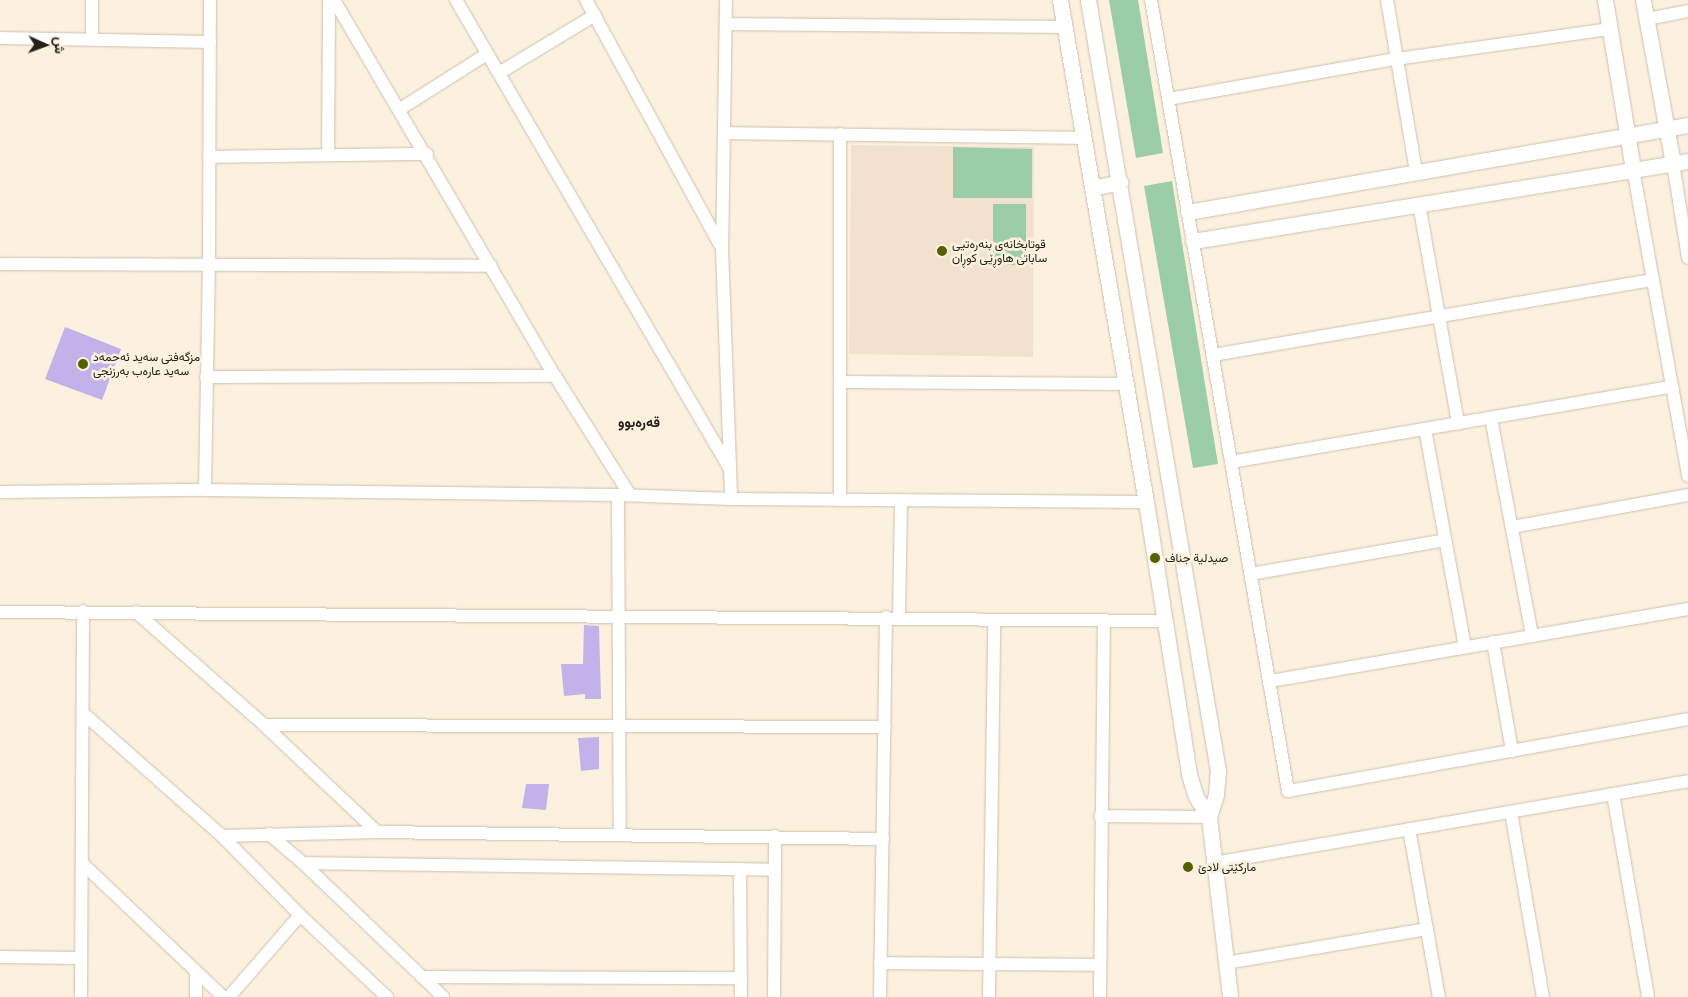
<!DOCTYPE html>
<meta charset="utf-8">
<style>
body{margin:0}
#map{position:relative;width:1688px;height:997px;overflow:hidden;background:#fcf1de;font-family:Ubuntu,Vazirmatn,sans-serif}
div>[style]{position:absolute}
.education>*{inset:0;background:#f3e1d0}
.green>*{inset:0;background:#9ccda9}
.building>*{inset:0;background:#c2b2e9}
.roads{filter:drop-shadow(0 0 1px #ccc0af) drop-shadow(0 0 1px #ccc0af)}
.minor>*{height:12px;margin:-6px;padding:0 6px;transform-origin:6px;border-radius:6px;background:#fff}
.tertiary>*{height:15px;margin:-7.5px;padding:0 7.5px;transform-origin:7.5px;border-radius:7.5px;background:#fff}
.dots>*{width:14px;height:14px;translate:-50% -50%;box-sizing:border-box;border:2px solid #fcf1de;border-radius:50%}
span{translate:-50% -50%;white-space:nowrap;text-align:center;line-height:1.15;-webkit-text-stroke:5px #fcf1de;paint-order:stroke}
.poi-label{font-size:12px;color:#25211a}
.left{translate:0 -50%;text-align:left}
.neighbourhood-label{font-size:14px;color:#25211a;font-weight:700}
.north{position:absolute;left:20px;top:20px;width:50px;height:50px;-webkit-text-stroke:4px #fcf1de;paint-order:stroke;rotate:92deg;font-size:14px;font-weight:700;line-height:20px;text-align:center;color:#25211a}
.north::after{content:'';display:block;margin:auto;width:18px;height:22px;background:#25211a;clip-path:polygon(50% 0,100% 100%,50% 72%,0 100%)}
</style>
<div id="map">
<div class="education">
<div style="clip-path:polygon(851px 145px,1034px 147px,1033px 357px,849px 354px)"></div>
</div>
<div class="green">
<div style="clip-path:polygon(1109px 0,1138px 0,1163px 153px,1136px 158px)"></div>
<div style="clip-path:polygon(953px 147px,1032px 149px,1032px 198px,953px 198px)"></div>
<div style="clip-path:polygon(1172px 181px,1218px 464px,1193px 468px,1144px 186px)"></div>
<div style="clip-path:polygon(993px 204px,1026px 204px,1026px 265px,993px 265px)"></div>
</div>
<div class="building">
<div style="clip-path:polygon(65px 327px,121px 349px,102px 400px,45px 379px)"></div>
<div style="clip-path:polygon(584px 625px,599px 626px,601px 699px,585px 699px,585px 694px,564px 696px,561px 664px,583px 664px)"></div>
<div style="clip-path:polygon(599px 737px,599px 769px,581px 771px,578px 738px)"></div>
<div style="clip-path:polygon(526px 784px,549px 784px,546px 810px,522px 808px)"></div>
</div>
<div class="roads">
<div class="minor">
<div style="left:334px;top:0;width:436px;rotate:59.6deg"></div>
<div style="left:555px;top:376px;width:141px;rotate:57.8deg"></div>
<div style="left:456px;top:0;width:543px;rotate:59.71deg"></div>
<div style="left:586px;top:0;width:283px;rotate:61.3deg"></div>
<div style="left:726px;top:0;width:249px;rotate:90.9deg"></div>
<div style="left:722px;top:249px;width:250px;rotate:87.9deg"></div>
<div style="left:1151px;top:0;width:803px;rotate:80.17deg"></div>
<div style="left:1288px;top:791px;width:406px;rotate:-10.2deg"></div>
<div style="left:1387px;top:0;width:174px;rotate:80.4deg"></div>
<div style="left:1647px;top:19px;width:42px;rotate:-11deg"></div>
<div style="left:726px;top:24px;width:338px;rotate:0.5deg"></div>
<div style="left:0;top:38px;width:210px;rotate:1.1deg"></div>
<div style="left:92px;top:39px;width:39px;rotate:-90deg"></div>
<div style="left:499px;top:73px;width:112px;rotate:-31.1deg"></div>
<div style="left:1168px;top:99px;width:231px;rotate:-10deg"></div>
<div style="left:1396px;top:59px;width:216px;rotate:-8deg"></div>
<div style="left:400px;top:109px;width:103px;rotate:-32.3deg"></div>
<div style="left:724px;top:133px;width:359px;rotate:0.8deg"></div>
<div style="left:328px;top:154px;width:154px;rotate:-89.6deg"></div>
<div style="left:209px;top:157px;width:218px;rotate:-0.8deg"></div>
<div style="left:1673px;top:163px;width:96px;rotate:81deg"></div>
<div style="left:1633px;top:169px;width:312px;rotate:79.8deg"></div>
<div style="left:1419px;top:204px;width:223px;rotate:79.9deg"></div>
<div style="left:0;top:264px;width:491px;rotate:0.2deg"></div>
<div style="left:1213px;top:355px;width:446px;rotate:-9.7deg"></div>
<div style="left:206px;top:377px;width:349px;rotate:-0.2deg"></div>
<div style="left:841px;top:382px;width:285px;rotate:0.4deg"></div>
<div style="left:1491px;top:418px;width:222px;rotate:79.3deg"></div>
<div style="left:1425px;top:429px;width:222px;rotate:79.6deg"></div>
<div style="left:1231px;top:462px;width:447px;rotate:-9.7deg"></div>
<div style="left:205px;top:490px;width:224px;rotate:-89deg"></div>
<div style="left:209px;top:266px;width:266px;rotate:-89.8deg"></div>
<div style="left:0;top:492px;width:205px;rotate:-0.6deg"></div>
<div style="left:205px;top:490px;width:413px;rotate:0.7deg"></div>
<div style="left:618px;top:495px;width:113px;rotate:2deg"></div>
<div style="left:731px;top:499px;width:415px;rotate:0.4deg"></div>
<div style="left:618px;top:495px;width:340px;rotate:89.7deg"></div>
<div style="left:840px;top:500px;width:366px;rotate:-90deg"></div>
<div style="left:1512px;top:527px;width:179px;rotate:-10.3deg"></div>
<div style="left:1251px;top:574px;width:197px;rotate:-9.9deg"></div>
<div style="left:0;top:612px;width:1166px;rotate:0.44deg"></div>
<div style="left:136px;top:612px;width:171px;rotate:41.4deg"></div>
<div style="left:264px;top:725px;width:156px;rotate:43.4deg"></div>
<div style="left:899px;top:617px;width:117px;rotate:-89deg"></div>
<div style="left:1493px;top:642px;width:111px;rotate:80.1deg"></div>
<div style="left:1271px;top:681px;width:423px;rotate:-9.8deg"></div>
<div style="left:83px;top:713px;width:186px;rotate:41.5deg"></div>
<div style="left:222px;top:836px;width:111px;rotate:45.4deg"></div>
<div style="left:300px;top:915px;width:120px;rotate:43.3deg"></div>
<div style="left:264px;top:725px;width:621px;rotate:0.18deg"></div>
<div style="left:1613px;top:794px;width:206px;rotate:80.2deg"></div>
<div style="left:1511px;top:812px;width:188px;rotate:80.2deg"></div>
<div style="left:1100px;top:816px;width:109px;rotate:0.5deg"></div>
<div style="left:1409px;top:829px;width:171px;rotate:79.9deg"></div>
<div style="left:269px;top:834px;width:45px;rotate:40.5deg"></div>
<div style="left:303px;top:863px;width:194px;rotate:43.7deg"></div>
<div style="left:222px;top:836px;width:155px;rotate:-1.5deg"></div>
<div style="left:377px;top:832px;width:506px;rotate:0.79deg"></div>
<div style="left:82px;top:863px;width:195px;rotate:43.5deg"></div>
<div style="left:303px;top:863px;width:472px;rotate:0.8deg"></div>
<div style="left:1214px;top:863px;width:481px;rotate:-9.8deg"></div>
<div style="left:740px;top:869px;width:128px;rotate:89.6deg"></div>
<div style="left:0;top:957px;width:81px;rotate:0.7deg"></div>
<div style="left:880px;top:963px;width:220px;rotate:0.5deg"></div>
<div style="left:1226px;top:963px;width:204px;rotate:-9.6deg"></div>
<div style="left:422px;top:977px;width:319px;rotate:0.2deg"></div>
<div style="left:81px;top:997px;width:386px;rotate:-89.7deg"></div>
<div style="left:196px;top:997px;width:25px;rotate:-90deg"></div>
<div style="left:229px;top:997px;width:108px;rotate:-49.1deg"></div>
<div style="left:774px;top:997px;width:161px;rotate:-89.6deg"></div>
<div style="left:880px;top:997px;width:380px;rotate:-89.1deg"></div>
<div style="left:989px;top:997px;width:377px;rotate:-89.2deg"></div>
<div style="left:1100px;top:997px;width:377px;rotate:-89.4deg"></div>
</div>
<div class="tertiary">
<div style="left:1060px;top:0;width:509px;rotate:80.28deg"></div>
<div style="left:1146px;top:502px;width:276px;rotate:81deg"></div>
<div style="left:1189px;top:775px;width:23px;rotate:72deg"></div>
<div style="left:1196px;top:797px;width:24px;rotate:57deg"></div>
<div style="left:1088px;top:0;width:782px;rotate:80.43deg"></div>
<div style="left:1218px;top:771px;width:24px;rotate:95deg"></div>
<div style="left:1216px;top:795px;width:23px;rotate:108deg"></div>
<div style="left:1209px;top:817px;width:181px;rotate:83.3deg"></div>
<div style="left:1605px;top:0;width:171px;rotate:80.6deg"></div>
<div style="left:1643px;top:0;width:166px;rotate:79.6deg"></div>
<div style="left:1092px;top:188px;width:29px;rotate:-12deg"></div>
<div style="left:1188px;top:212px;width:508px;rotate:-9.87deg"></div>
<div style="left:1193px;top:241px;width:501px;rotate:-9.18deg"></div>
</div>
</div>
<div class="dots">
<div style="left:942px;top:251px;background:#556000"></div>
<div style="left:83px;top:364px;background:#556000"></div>
<div style="left:1155px;top:558px;background:#556000"></div>
<div style="left:1188px;top:867px;background:#556000"></div>
</div>
<div class="poi-label">
<span class="left" style="left:952px;top:251px">قوتابخانەی بنەڕەتیی<br>ساباتی هاوڕێی کوڕان</span>
<span class="left" style="left:93px;top:364px">مزگەفتی سەید ئەحمەد<br>سەید عارەب بەرزنجی</span>
<span class="left" style="left:1165px;top:558px">صيدلية جناف</span>
<span class="left" style="left:1198px;top:867px">ماركێتی لادێ</span>
</div>
<div class="neighbourhood-label">
<span style="left:639px;top:422px">قەرەبوو</span>
</div>
<div class="north">ش</div>
</div>
